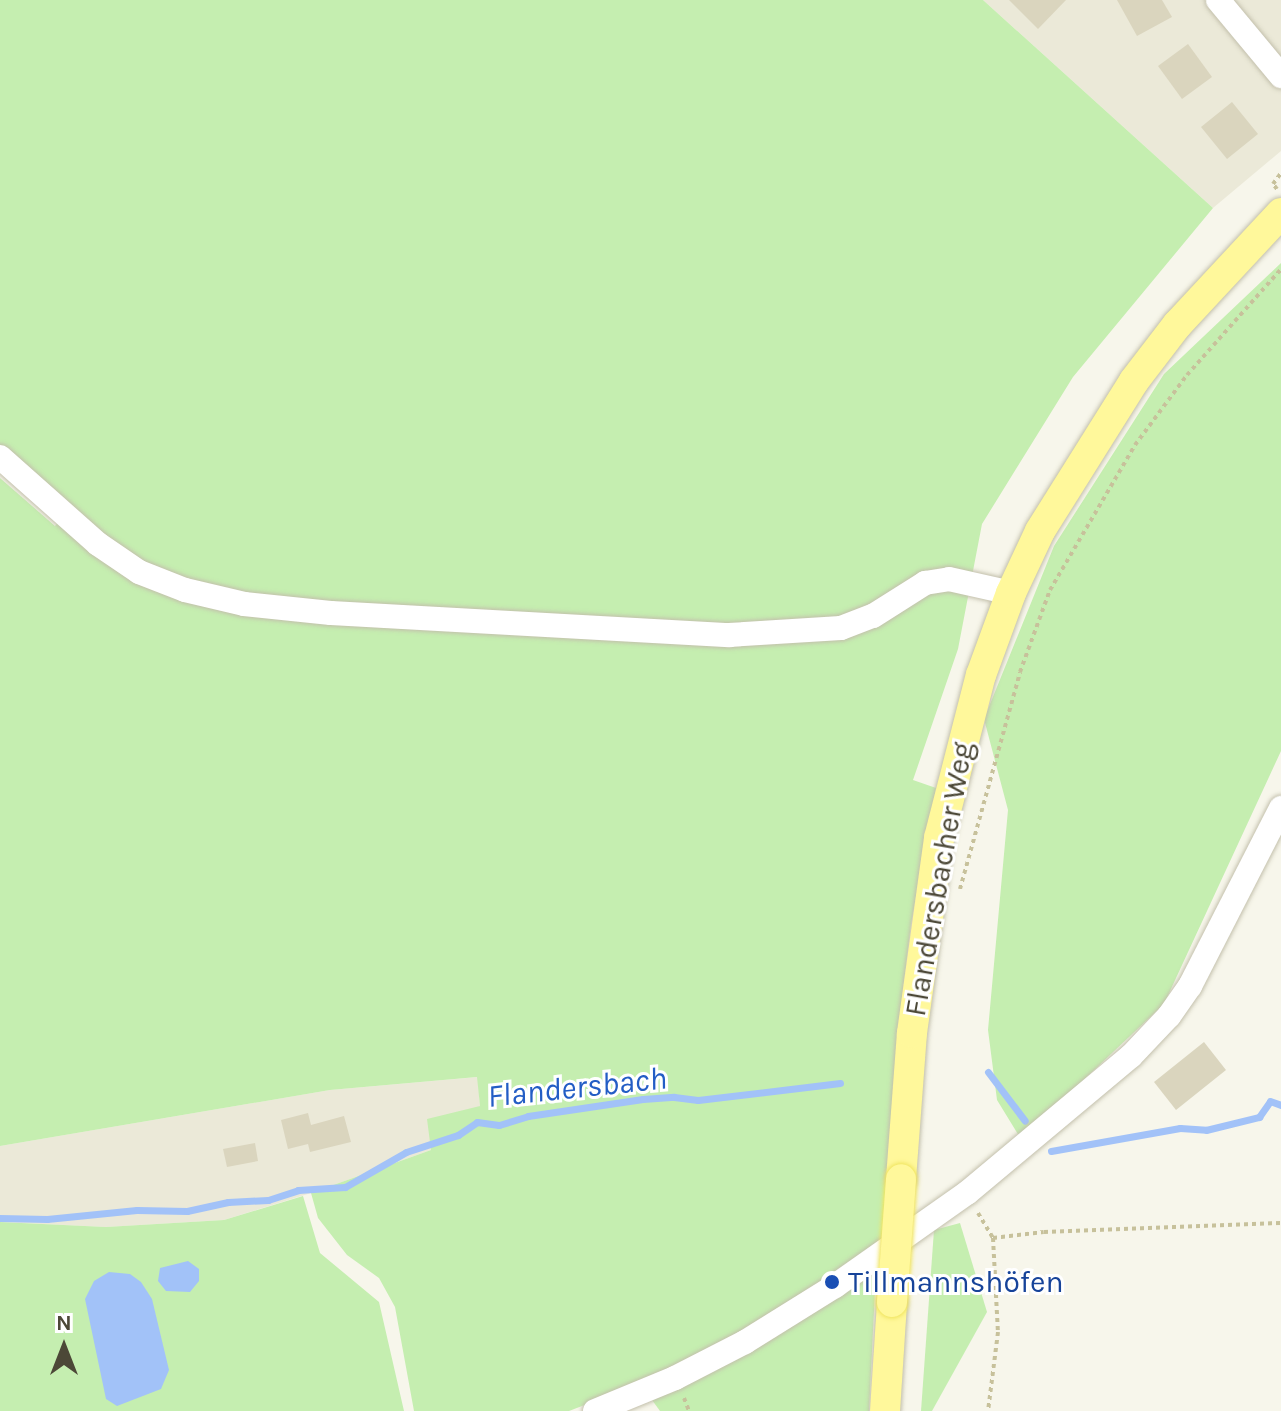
<!DOCTYPE html>
<meta charset="utf-8">
<style>
body{margin:0}
#map{position:relative;width:1281px;height:1411px;overflow:hidden;background:#f7f6eb;font-family:Karla,sans-serif}
div>[style]{position:absolute}
.residential>*{inset:0;background:#ebe9d8}
.green>*{inset:0;background:#c5eeb0}
.water>*{inset:0;background:#a2c2f8}
.stream>*{height:7px;margin:-3.5px;padding:0 3.5px;transform-origin:3.5px;border-radius:3.5px;background:#a2c2f8}
.building>*{inset:0;background:#dad5be}
.path>*{height:4px;margin-top:-2px;transform-origin:0;background:repeating-linear-gradient(90deg,#c7c19b 0 4px,transparent 0 8px)}
.roads{filter:drop-shadow(0 0 2px #c3c0ac) drop-shadow(0 0 2px #c3c0ac)}
.minor>*{height:24px;margin:-12px;padding:0 12px;transform-origin:12px;border-radius:12px;background:#fff}
.major>*{height:30px;margin:-15px;padding:0 15px;transform-origin:15px;border-radius:15px;background:#fff89b}
.bridges{filter:drop-shadow(0 0 2px #f0e45f) drop-shadow(0 0 2px #f0e45f)}
.major-bridge>*{height:30px;margin:-15px;padding:0 15px;transform-origin:15px;border-radius:15px;background:#fff89b}
.dots>*{width:22px;height:22px;translate:-50% -50%;box-sizing:border-box;border:4px solid #fff;border-radius:50%}
span{translate:-50% -50%;white-space:nowrap;text-align:center;line-height:1.15;-webkit-text-stroke:6px #fff;paint-order:stroke}
.street-label{font-size:30px;color:#4c4837}
.transit-label{font-size:30px;color:#164399}
.left{translate:0 -50%;text-align:left}
.water-label{font-size:32px;color:#235dc5;font-style:italic}
.north{position:absolute;left:24px;top:1307px;width:80px;height:80px;-webkit-text-stroke:6px #fff;paint-order:stroke;rotate:0deg;font-size:22px;font-weight:700;line-height:32px;text-align:center;color:#4c4837}
.north::after{content:'';display:block;margin:auto;width:28px;height:36px;background:#4c4837;clip-path:polygon(50% 0,100% 100%,50% 72%,0 100%)}
</style>
<div id="map">
<div class="residential">
<div style="clip-path:polygon(983px 0,1281px 0,1281px 151px,1213px 208px)"></div>
<div style="clip-path:polygon(478px 1077px,480px 1106px,431px 1150px,311px 1193px,224px 1220px,106px 1227px,0 1222px,0 1146px,330px 1090px)"></div>
</div>
<div class="green">
<div style="clip-path:polygon(0 0,983px 0,1213px 208px,1073px 377px,982px 524px,958px 649px,913px 780px,936px 788px,911px 924px,898px 1031px,881px 1244px,784px 1306px,673px 1371px,569px 1411px,414px 1411px,395px 1307px,379px 1278px,347px 1255px,318px 1218px,311px 1193px,431px 1150px,427px 1119px,480px 1106px,477px 1077px,330px 1090px,0 1146px,0 478px,55px 526px,68px 511px,0 446px)"></div>
<div style="clip-path:polygon(1281px 263px,1281px 751px,1164px 1004px,1021px 1139px,997px 1100px,988px 1030px,1008px 810px,984px 719px,1054px 546px,1164px 374px)"></div>
<div style="clip-path:polygon(303px 1196px,320px 1253px,379px 1302px,404px 1411px,0 1411px,0 1222px,106px 1227px,224px 1220px)"></div>
<div style="clip-path:polygon(960px 1223px,987px 1312px,932px 1411px,921px 1411px,934px 1230px)"></div>
<div style="clip-path:polygon(876px 1271px,869px 1411px,660px 1411px,652px 1400px)"></div>
</div>
<div class="water">
<div style="clip-path:polygon(188px 1261px,199px 1269px,199px 1281px,190px 1292px,166px 1291px,158px 1281px,160px 1268px)"></div>
<div style="clip-path:polygon(109px 1272px,130px 1274px,141px 1282px,152px 1299px,169px 1370px,161px 1389px,117px 1406px,106px 1399px,85px 1299px,94px 1281px)"></div>
</div>
<div class="stream">
<div style="left:988px;top:1072px;width:61px;rotate:52.9deg"></div>
<div style="left:1051px;top:1151px;width:131px;rotate:-10.1deg"></div>
<div style="left:1180px;top:1128px;width:26px;rotate:4deg"></div>
<div style="left:1206px;top:1130px;width:55px;rotate:-13.8deg"></div>
<div style="left:1259px;top:1117px;width:19px;rotate:-55deg"></div>
<div style="left:1270px;top:1101px;width:12px;rotate:20deg"></div>
<div style="left:0;top:1218px;width:47px;rotate:1.2deg"></div>
<div style="left:47px;top:1219px;width:90px;rotate:-5.7deg"></div>
<div style="left:137px;top:1210px;width:50px;rotate:1.1deg"></div>
<div style="left:187px;top:1211px;width:42px;rotate:-12.4deg"></div>
<div style="left:228px;top:1202px;width:40px;rotate:-2.9deg"></div>
<div style="left:268px;top:1200px;width:32px;rotate:-18deg"></div>
<div style="left:298px;top:1190px;width:47px;rotate:-3.7deg"></div>
<div style="left:345px;top:1187px;width:70px;rotate:-29.8deg"></div>
<div style="left:406px;top:1152px;width:55px;rotate:-18.1deg"></div>
<div style="left:458px;top:1135px;width:23px;rotate:-34deg"></div>
<div style="left:477px;top:1122px;width:22px;rotate:8deg"></div>
<div style="left:499px;top:1125px;width:30px;rotate:-17deg"></div>
<div style="left:528px;top:1116px;width:116px;rotate:-8.4deg"></div>
<div style="left:643px;top:1099px;width:31px;rotate:-4deg"></div>
<div style="left:674px;top:1097px;width:24px;rotate:7deg"></div>
<div style="left:698px;top:1100px;width:143px;rotate:-6.8deg"></div>
</div>
<div class="building">
<div style="clip-path:polygon(1009px 0,1066px 0,1038px 29px)"></div>
<div style="clip-path:polygon(1117px 0,1162px 0,1172px 17px,1137px 36px)"></div>
<div style="clip-path:polygon(1188px 44px,1212px 77px,1182px 99px,1158px 66px)"></div>
<div style="clip-path:polygon(1232px 102px,1258px 134px,1227px 159px,1201px 127px)"></div>
<div style="clip-path:polygon(1204px 1042px,1226px 1070px,1176px 1110px,1154px 1082px)"></div>
<div style="clip-path:polygon(308px 1113px,311px 1125px,344px 1116px,351px 1142px,310px 1152px,308px 1144px,288px 1149px,281px 1120px)"></div>
<div style="clip-path:polygon(255px 1143px,258px 1161px,227px 1167px,223px 1149px)"></div>
</div>
<div class="path">
<div style="left:1277px;top:189px;width:6px;rotate:-129deg"></div>
<div style="left:1273px;top:184px;width:14px;rotate:-54deg"></div>
<div style="left:960px;top:889px;width:225px;rotate:-74.5deg"></div>
<div style="left:1020px;top:672px;width:87px;rotate:-69.9deg"></div>
<div style="left:1050px;top:590px;width:168px;rotate:-59.6deg"></div>
<div style="left:1135px;top:445px;width:87px;rotate:-53.4deg"></div>
<div style="left:1187px;top:375px;width:142px;rotate:-48.4deg"></div>
<div style="left:978px;top:1213px;width:29px;rotate:59deg"></div>
<div style="left:993px;top:1238px;width:94px;rotate:87deg"></div>
<div style="left:998px;top:1332px;width:80px;rotate:97.2deg"></div>
<div style="left:993px;top:1238px;width:51px;rotate:-6.7deg"></div>
<div style="left:1044px;top:1232px;width:237px;rotate:-2.2deg"></div>
<div style="left:684px;top:1398px;width:14px;rotate:69deg"></div>
</div>
<div class="roads">
<div class="minor">
<div style="left:1218px;top:0;width:99px;rotate:50.3deg"></div>
<div style="left:0;top:457px;width:131px;rotate:41.6deg"></div>
<div style="left:98px;top:544px;width:50px;rotate:34.3deg"></div>
<div style="left:139px;top:572px;width:49px;rotate:21.4deg"></div>
<div style="left:185px;top:590px;width:61px;rotate:13.3deg"></div>
<div style="left:244px;top:604px;width:87px;rotate:5.9deg"></div>
<div style="left:331px;top:613px;width:399px;rotate:3.2deg"></div>
<div style="left:729px;top:635px;width:112px;rotate:-3.6deg"></div>
<div style="left:841px;top:628px;width:34px;rotate:-21deg"></div>
<div style="left:873px;top:616px;width:62px;rotate:-32.4deg"></div>
<div style="left:925px;top:583px;width:24px;rotate:-9deg"></div>
<div style="left:949px;top:579px;width:64px;rotate:12.7deg"></div>
<div style="left:595px;top:1411px;width:87px;rotate:-22.4deg"></div>
<div style="left:675px;top:1378px;width:79px;rotate:-27.2deg"></div>
<div style="left:745px;top:1342px;width:106px;rotate:-31.9deg"></div>
<div style="left:835px;top:1286px;width:161px;rotate:-35.2deg"></div>
<div style="left:967px;top:1193px;width:214px;rotate:-39.9deg"></div>
<div style="left:1131px;top:1056px;width:55px;rotate:-46.5deg"></div>
<div style="left:1169px;top:1016px;width:37px;rotate:-55deg"></div>
<div style="left:1190px;top:986px;width:200px;rotate:-62.9deg"></div>
</div>
<div class="major">
<div style="left:901px;top:1179px;width:146px;rotate:-85.7deg"></div>
<div style="left:912px;top:1033px;width:197px;rotate:-82.1deg"></div>
<div style="left:939px;top:838px;width:168px;rotate:-75.6deg"></div>
<div style="left:981px;top:675px;width:87px;rotate:-69.9deg"></div>
<div style="left:1011px;top:593px;width:68px;rotate:-64.9deg"></div>
<div style="left:1040px;top:531px;width:177px;rotate:-57.9deg"></div>
<div style="left:1134px;top:381px;width:71px;rotate:-52.5deg"></div>
<div style="left:1177px;top:325px;width:153px;rotate:-47.1deg"></div>
<div style="left:885px;top:1411px;width:109px;rotate:-86.3deg"></div>
</div>
</div>
<div class="bridges">
<div class="major-bridge">
<div style="left:892px;top:1302px;width:123px;rotate:-85.8deg"></div>
</div>
</div>
<div class="dots">
<div style="left:832px;top:1282px;background:#1a4fb4"></div>
</div>
<div class="street-label">
<span style="left:939px;top:879px;rotate:-80deg">Flandersbacher Weg</span>
</div>
<div class="transit-label">
<span class="left" style="left:848px;top:1282px">Tillmannshöfen</span>
</div>
<div class="water-label">
<span style="left:577px;top:1088px;rotate:-6deg">Flandersbach</span>
</div>
<div class="north">N</div>
</div>
